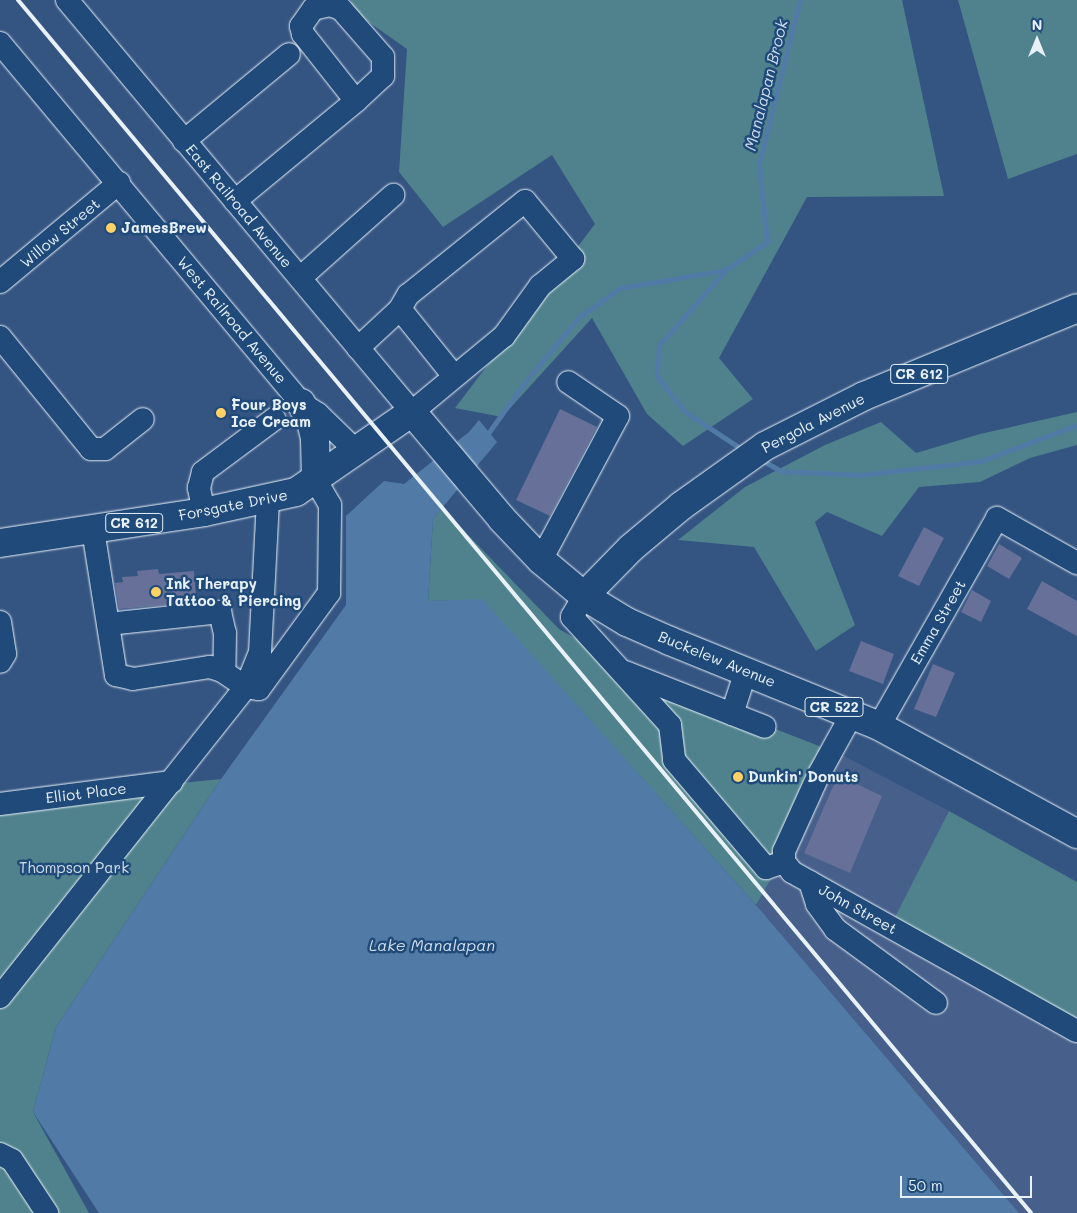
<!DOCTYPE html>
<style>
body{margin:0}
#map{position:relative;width:1077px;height:1213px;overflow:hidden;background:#345482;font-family:Mali,sans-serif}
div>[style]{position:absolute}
.built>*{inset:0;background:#465f8b}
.green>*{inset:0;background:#4f828d}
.water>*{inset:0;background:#517ba6}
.stream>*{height:5px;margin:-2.5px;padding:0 2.5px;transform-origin:2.5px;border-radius:2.5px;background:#517ba6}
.building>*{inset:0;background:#677098}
.roads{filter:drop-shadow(0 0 1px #e8f1f8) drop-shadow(0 0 1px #e8f1f8)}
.minor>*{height:22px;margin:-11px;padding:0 11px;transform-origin:11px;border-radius:11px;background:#1f4a7a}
.major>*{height:28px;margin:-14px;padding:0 14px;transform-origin:14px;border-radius:14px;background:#1f4a7a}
.rail>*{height:4px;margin:-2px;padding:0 2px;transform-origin:2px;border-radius:2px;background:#e8f1f8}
.dots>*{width:14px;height:14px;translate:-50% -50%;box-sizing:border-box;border:2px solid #1f4a7a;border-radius:50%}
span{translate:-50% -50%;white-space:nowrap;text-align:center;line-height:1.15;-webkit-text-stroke:5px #1f4a7a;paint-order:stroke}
.shield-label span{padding:1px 4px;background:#1f4a7a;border:1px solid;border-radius:4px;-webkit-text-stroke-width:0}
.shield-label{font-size:14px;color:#e8f1f8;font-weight:700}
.street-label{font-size:15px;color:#e8f1f8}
.poi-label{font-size:15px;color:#e8f1f8;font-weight:700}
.left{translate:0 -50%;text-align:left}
.park-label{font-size:15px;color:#d1e0e8}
.water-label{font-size:16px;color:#d1dfec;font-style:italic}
.north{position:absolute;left:1012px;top:15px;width:50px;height:50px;-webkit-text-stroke:4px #1f4a7a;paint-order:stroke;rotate:0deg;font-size:14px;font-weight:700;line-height:20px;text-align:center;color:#e8f1f8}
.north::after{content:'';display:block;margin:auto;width:18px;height:22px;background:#e8f1f8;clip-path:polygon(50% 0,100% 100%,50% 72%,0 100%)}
.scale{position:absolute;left:900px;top:1176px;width:132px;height:22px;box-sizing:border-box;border:2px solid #e8f1f8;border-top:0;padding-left:6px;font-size:15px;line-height:18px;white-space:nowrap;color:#e8f1f8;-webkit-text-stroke:4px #1f4a7a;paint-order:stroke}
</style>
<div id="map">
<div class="built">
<div style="clip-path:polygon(842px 755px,949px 811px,890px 929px,1077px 1024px,1077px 1213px,1019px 1213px,756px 905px)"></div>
</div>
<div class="green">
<div style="clip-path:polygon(351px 0,902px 0,944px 196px,807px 197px,719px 358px,753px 399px,683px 446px,647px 414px,592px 318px,502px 417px,455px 408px,595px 224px,552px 155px,443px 227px,399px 172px,407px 49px,353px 11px)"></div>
<div style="clip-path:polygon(958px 0,1077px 0,1077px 154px,1008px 179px)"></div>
<div style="clip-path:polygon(1077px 412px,1077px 445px,1030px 458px,980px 482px,919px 487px,882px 536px,827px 512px,815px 522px,855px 625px,816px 651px,754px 547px,678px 540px,745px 487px,825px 445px,881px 422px,916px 453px,980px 434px)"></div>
<div style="clip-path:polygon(442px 508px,559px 629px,642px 677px,842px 755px,756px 905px,482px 600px,428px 601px,433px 519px)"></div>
<div style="clip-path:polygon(221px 779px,56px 1027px,33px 1112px,89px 1213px,0 1213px,0 801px)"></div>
<div style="clip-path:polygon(949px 811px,1077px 882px,1077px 1024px,889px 929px)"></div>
</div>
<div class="water">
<div style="clip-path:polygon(479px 420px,497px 442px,433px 519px,428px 601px,482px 599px,756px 905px,1019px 1213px,99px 1213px,33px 1112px,56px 1027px,221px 779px,346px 605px,346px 516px,384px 481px,404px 484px,469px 432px)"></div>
</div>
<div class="stream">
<div style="left:725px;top:271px;width:99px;rotate:131.7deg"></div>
<div style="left:659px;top:345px;width:31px;rotate:94deg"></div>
<div style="left:657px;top:376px;width:44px;rotate:52.4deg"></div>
<div style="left:684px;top:411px;width:71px;rotate:33.5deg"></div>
<div style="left:489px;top:432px;width:67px;rotate:-54.2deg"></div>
<div style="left:528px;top:378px;width:80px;rotate:-50.1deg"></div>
<div style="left:579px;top:317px;width:50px;rotate:-35.3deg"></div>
<div style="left:620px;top:288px;width:107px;rotate:-9.7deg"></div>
<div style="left:725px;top:270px;width:50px;rotate:-33.7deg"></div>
<div style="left:767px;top:242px;width:78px;rotate:-95.9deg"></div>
<div style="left:759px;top:164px;width:169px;rotate:-76deg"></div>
<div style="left:760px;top:459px;width:24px;rotate:30deg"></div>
<div style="left:781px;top:471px;width:79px;rotate:2.9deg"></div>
<div style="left:860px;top:475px;width:122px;rotate:-6.6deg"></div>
<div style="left:981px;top:461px;width:103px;rotate:-20.6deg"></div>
</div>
<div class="building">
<div style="clip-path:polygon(560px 409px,597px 427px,550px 516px,516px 500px)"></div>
<div style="clip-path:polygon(924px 527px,944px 538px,919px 586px,898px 576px)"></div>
<div style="clip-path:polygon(999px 544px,1022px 558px,1009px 579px,987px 566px)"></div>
<div style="clip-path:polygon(158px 569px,159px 574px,194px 571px,196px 596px,175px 598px,175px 604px,119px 609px,115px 583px,123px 582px,122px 577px,138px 576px,137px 571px)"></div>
<div style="clip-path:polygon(1042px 581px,1077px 601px,1077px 636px,1027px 609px)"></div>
<div style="clip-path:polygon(972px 590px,991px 601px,981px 622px,961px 612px)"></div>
<div style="clip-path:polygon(861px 641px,894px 654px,883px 684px,849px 671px)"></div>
<div style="clip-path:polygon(933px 664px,955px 673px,936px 717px,914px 709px)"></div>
<div style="clip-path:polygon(838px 775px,882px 796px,850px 873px,804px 853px)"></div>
</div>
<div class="roads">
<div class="minor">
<div style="left:67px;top:0;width:537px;rotate:50.06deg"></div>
<div style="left:412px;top:412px;width:119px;rotate:-39.6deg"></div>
<div style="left:504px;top:336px;width:62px;rotate:-54.2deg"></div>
<div style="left:540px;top:286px;width:43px;rotate:-39.3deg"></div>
<div style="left:573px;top:259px;width:75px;rotate:-129.6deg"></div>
<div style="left:525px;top:201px;width:150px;rotate:141.2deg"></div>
<div style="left:408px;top:295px;width:16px;rotate:120deg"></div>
<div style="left:0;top:43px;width:469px;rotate:50.1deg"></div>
<div style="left:301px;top:403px;width:20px;rotate:33deg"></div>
<div style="left:318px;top:414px;width:53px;rotate:44.2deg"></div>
<div style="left:184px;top:141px;width:136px;rotate:-39.6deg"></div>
<div style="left:235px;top:201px;width:157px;rotate:-39.6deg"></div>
<div style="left:356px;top:101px;width:37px;rotate:-43deg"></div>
<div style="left:383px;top:76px;width:19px;rotate:-90deg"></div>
<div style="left:383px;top:57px;width:64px;rotate:-131.2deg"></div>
<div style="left:341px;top:9px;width:12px;rotate:-160deg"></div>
<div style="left:330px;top:5px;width:17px;rotate:167deg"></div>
<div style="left:313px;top:9px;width:21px;rotate:125deg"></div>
<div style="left:301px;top:26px;width:8px;rotate:76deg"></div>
<div style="left:303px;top:34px;width:85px;rotate:51.7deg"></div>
<div style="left:300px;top:278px;width:125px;rotate:-41.7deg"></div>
<div style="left:0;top:282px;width:155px;rotate:-39.8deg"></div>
<div style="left:0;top:337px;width:144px;rotate:50.9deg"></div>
<div style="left:91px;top:449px;width:14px"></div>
<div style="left:105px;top:449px;width:48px;rotate:-38.3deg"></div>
<div style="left:358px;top:348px;width:57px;rotate:-42.9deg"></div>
<div style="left:400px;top:309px;width:85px;rotate:51.2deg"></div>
<div style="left:204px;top:512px;width:25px;rotate:-102deg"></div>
<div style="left:199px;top:488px;width:16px;rotate:-76deg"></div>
<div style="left:203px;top:472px;width:89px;rotate:-36.7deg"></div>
<div style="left:93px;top:530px;width:147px;rotate:81deg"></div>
<div style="left:116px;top:675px;width:17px;rotate:13deg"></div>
<div style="left:133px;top:679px;width:78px;rotate:-8.9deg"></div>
<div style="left:210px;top:667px;width:13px;rotate:18deg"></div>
<div style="left:222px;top:671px;width:29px;rotate:34deg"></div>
<div style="left:246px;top:687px;width:13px;rotate:9deg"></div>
<div style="left:259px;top:689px;width:119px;rotate:-53.9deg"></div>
<div style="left:329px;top:593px;width:88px;rotate:-89.3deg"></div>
<div style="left:330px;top:505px;width:28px;rotate:-120deg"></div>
<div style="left:541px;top:560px;width:163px;rotate:-61.9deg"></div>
<div style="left:618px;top:416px;width:60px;rotate:-145.8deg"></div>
<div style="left:584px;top:596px;width:24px;rotate:120deg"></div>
<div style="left:572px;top:617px;width:146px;rotate:47.8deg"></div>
<div style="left:670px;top:725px;width:35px;rotate:83deg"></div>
<div style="left:674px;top:760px;width:142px;rotate:49.6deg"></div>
<div style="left:766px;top:868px;width:19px;rotate:-18deg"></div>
<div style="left:0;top:622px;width:32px;rotate:81deg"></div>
<div style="left:5px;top:654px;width:9px;rotate:122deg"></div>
<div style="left:108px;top:624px;width:113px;rotate:-6.1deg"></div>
<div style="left:220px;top:612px;width:22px;rotate:77deg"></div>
<div style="left:225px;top:633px;width:39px;rotate:91deg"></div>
<div style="left:625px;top:672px;width:150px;rotate:21.4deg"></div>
<div style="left:732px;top:714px;width:45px;rotate:-72deg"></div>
<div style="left:852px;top:714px;width:68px;rotate:118.8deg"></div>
<div style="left:819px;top:774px;width:85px;rotate:114.4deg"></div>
<div style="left:784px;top:851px;width:11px;rotate:90deg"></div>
<div style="left:784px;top:862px;width:13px;rotate:51deg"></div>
<div style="left:792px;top:872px;width:326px;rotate:29.2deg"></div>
<div style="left:879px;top:726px;width:239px;rotate:-60.4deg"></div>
<div style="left:997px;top:518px;width:92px;rotate:29.4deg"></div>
<div style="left:0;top:804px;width:173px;rotate:-7.3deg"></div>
<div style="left:810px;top:882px;width:23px;rotate:72deg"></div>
<div style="left:817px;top:904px;width:31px;rotate:54deg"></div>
<div style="left:835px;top:929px;width:125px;rotate:36.2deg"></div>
<div style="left:0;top:997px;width:396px;rotate:-51.6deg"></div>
<div style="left:246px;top:687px;width:37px;rotate:-68deg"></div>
<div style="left:260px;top:653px;width:152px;rotate:-87deg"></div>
<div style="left:0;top:1154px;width:13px;rotate:27deg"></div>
<div style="left:12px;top:1160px;width:64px;rotate:56.6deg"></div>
</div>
<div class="major">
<div style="left:301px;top:403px;width:21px;rotate:61deg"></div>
<div style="left:311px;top:421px;width:18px;rotate:77deg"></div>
<div style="left:315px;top:439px;width:42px;rotate:88.6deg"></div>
<div style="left:0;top:543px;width:206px;rotate:-8.6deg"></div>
<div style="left:204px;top:512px;width:94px;rotate:-12.3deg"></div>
<div style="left:296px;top:492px;width:141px;rotate:-34.6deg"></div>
<div style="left:412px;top:412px;width:140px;rotate:49.9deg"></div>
<div style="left:502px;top:519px;width:57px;rotate:46.4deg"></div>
<div style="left:541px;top:560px;width:56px;rotate:39.9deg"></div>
<div style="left:584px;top:596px;width:50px;rotate:31.2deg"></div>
<div style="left:627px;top:622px;width:47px;rotate:23.8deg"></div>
<div style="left:670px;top:641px;width:226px;rotate:22.1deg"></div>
<div style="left:879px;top:726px;width:226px;rotate:28.6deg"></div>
<div style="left:584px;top:596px;width:67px;rotate:-45.6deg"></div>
<div style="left:631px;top:548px;width:65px;rotate:-40deg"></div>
<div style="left:681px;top:506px;width:103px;rotate:-35.5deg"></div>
<div style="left:765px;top:446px;width:111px;rotate:-26.8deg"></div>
<div style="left:864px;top:396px;width:230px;rotate:-22.4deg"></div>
</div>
</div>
<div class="rail">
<div style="left:18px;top:0;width:1580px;rotate:50.13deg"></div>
</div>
<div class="dots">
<div style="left:111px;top:228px;background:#ffd166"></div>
<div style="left:221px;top:413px;background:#ffd166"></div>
<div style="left:156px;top:592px;background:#ffd166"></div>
<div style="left:738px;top:777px;background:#ffd166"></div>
</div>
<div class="shield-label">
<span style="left:919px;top:374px">CR 612</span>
<span style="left:134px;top:523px">CR 612</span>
<span style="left:834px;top:707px">CR 522</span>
</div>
<div class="street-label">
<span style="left:239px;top:206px;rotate:50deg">East Railroad Avenue</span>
<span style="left:60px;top:233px;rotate:-40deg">Willow Street</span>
<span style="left:232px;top:320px;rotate:50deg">West Railroad Avenue</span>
<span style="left:813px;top:423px;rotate:-27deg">Pergola Avenue</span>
<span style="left:233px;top:505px;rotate:-11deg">Forsgate Drive</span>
<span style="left:938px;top:622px;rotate:-60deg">Emma Street</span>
<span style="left:717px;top:659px;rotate:22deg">Buckelew Avenue</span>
<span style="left:86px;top:793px;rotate:-7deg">Elliot Place</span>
<span style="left:858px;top:909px;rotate:29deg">John Street</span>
</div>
<div class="poi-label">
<span class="left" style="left:121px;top:228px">JamesBrew</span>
<span class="left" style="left:231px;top:413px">Four Boys<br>Ice Cream</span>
<span class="left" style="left:166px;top:592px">Ink Therapy<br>Tattoo &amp; Piercing</span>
<span class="left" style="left:748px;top:777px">Dunkin' Donuts</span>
</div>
<div class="park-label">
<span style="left:74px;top:868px">Thompson Park</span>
</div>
<div class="water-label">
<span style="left:766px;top:85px;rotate:-76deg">Manalapan Brook</span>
<span style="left:432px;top:945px">Lake Manalapan</span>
</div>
<div class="north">N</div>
<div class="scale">50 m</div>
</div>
